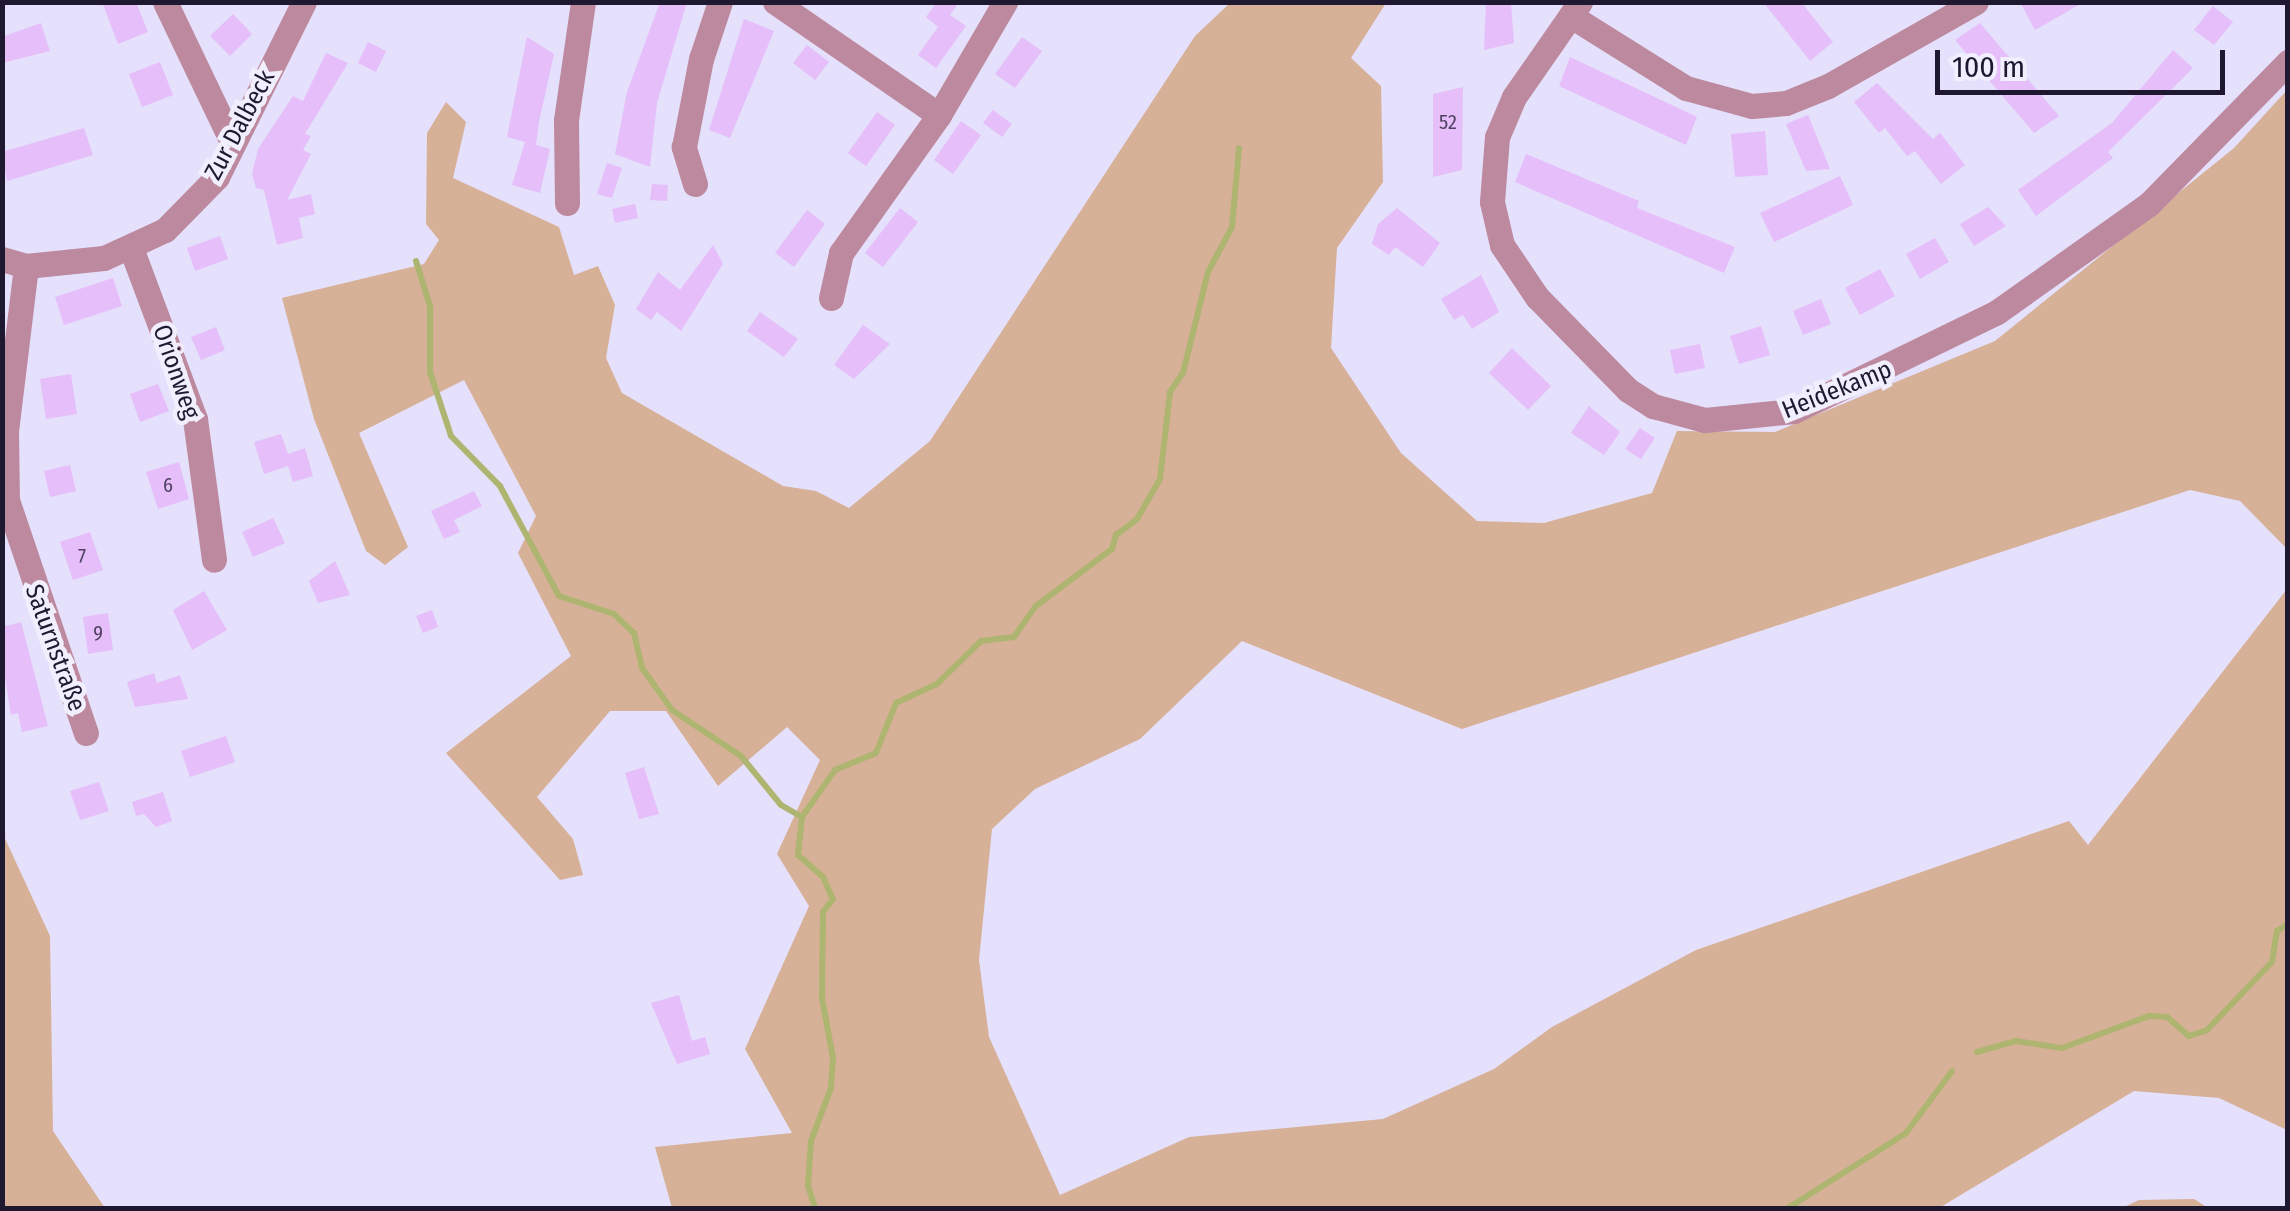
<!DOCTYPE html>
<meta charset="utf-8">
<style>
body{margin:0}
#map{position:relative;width:2290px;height:1211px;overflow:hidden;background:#e5e0fb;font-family:"Fira Sans Condensed",sans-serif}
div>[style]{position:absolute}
.green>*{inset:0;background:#d7b098}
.stream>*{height:6px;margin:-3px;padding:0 3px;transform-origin:3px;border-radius:3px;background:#aeb570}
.building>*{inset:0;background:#e5befa}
.minor>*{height:25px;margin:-12.5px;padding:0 12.5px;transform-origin:12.5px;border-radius:12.5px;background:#bd899e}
span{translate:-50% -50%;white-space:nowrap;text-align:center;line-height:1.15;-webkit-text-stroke:9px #f1effd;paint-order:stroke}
.number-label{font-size:20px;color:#504262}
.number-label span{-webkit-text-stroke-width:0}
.street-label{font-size:25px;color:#1e1930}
.frame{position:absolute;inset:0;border:5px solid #1e1930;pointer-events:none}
.scale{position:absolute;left:1935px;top:50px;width:290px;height:45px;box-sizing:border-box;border:5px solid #1e1930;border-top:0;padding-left:12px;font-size:30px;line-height:35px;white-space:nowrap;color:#1e1930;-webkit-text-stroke:8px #f1effd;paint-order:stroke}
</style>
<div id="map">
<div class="green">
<div style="clip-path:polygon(1230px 3px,1386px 3px,1351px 58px,1381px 86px,1383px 182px,1337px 248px,1331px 348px,1401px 453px,1477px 521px,1544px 523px,1652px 493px,1677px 431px,1775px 432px,1995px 341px,2234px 148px,2287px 90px,2287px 549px,2240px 501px,2190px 490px,1462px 729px,1242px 641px,1140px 739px,1035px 789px,992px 829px,979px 960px,989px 1037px,1060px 1195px,1189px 1137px,1383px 1119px,1494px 1069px,1552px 1027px,1696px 950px,2069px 821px,2088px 845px,2287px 589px,2287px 1130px,2219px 1098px,2134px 1091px,1939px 1208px,672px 1208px,655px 1147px,792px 1133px,745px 1049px,809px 906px,777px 854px,820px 760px,787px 727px,718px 786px,666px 711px,610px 711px,537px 797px,573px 839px,583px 875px,560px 880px,446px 753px,571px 656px,518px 553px,536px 516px,464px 380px,359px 433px,408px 547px,385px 565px,366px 551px,314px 419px,282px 298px,424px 264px,439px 240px,426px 224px,427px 133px,446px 102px,466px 122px,453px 178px,559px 227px,574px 275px,598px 266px,615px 305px,606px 358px,622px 393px,783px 486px,816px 491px,849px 508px,930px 441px,1195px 36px)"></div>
<div style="clip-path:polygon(2px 832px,50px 936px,53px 1131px,105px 1208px,3px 1208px)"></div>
<div style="clip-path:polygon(2194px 1199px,2208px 1208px,2122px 1208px,2139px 1200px)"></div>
</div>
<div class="stream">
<div style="left:416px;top:261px;width:47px;rotate:72.7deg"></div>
<div style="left:430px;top:306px;width:66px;rotate:90deg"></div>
<div style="left:430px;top:372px;width:67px;rotate:71.8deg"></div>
<div style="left:451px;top:436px;width:70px;rotate:45.6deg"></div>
<div style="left:500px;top:486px;width:125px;rotate:61.8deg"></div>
<div style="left:559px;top:596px;width:58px;rotate:18.1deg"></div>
<div style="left:614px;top:614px;width:28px;rotate:44deg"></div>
<div style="left:634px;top:633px;width:36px;rotate:77deg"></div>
<div style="left:642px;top:668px;width:52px;rotate:54.5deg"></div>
<div style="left:672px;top:710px;width:83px;rotate:33.7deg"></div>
<div style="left:741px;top:756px;width:63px;rotate:50.8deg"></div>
<div style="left:781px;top:805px;width:24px;rotate:30deg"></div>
<div style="left:802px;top:817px;width:38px;rotate:96deg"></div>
<div style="left:798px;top:855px;width:33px;rotate:41deg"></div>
<div style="left:823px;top:877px;width:24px;rotate:66deg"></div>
<div style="left:833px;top:899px;width:16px;rotate:128deg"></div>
<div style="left:823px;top:912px;width:86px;rotate:90.7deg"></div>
<div style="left:822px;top:998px;width:61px;rotate:79.6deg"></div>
<div style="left:833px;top:1058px;width:30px;rotate:94deg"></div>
<div style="left:831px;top:1088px;width:57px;rotate:110.7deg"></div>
<div style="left:811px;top:1141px;width:45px;rotate:93.8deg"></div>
<div style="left:808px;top:1186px;width:23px;rotate:72deg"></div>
<div style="left:802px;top:817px;width:57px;rotate:-54.9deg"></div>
<div style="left:835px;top:770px;width:44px;rotate:-22.5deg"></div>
<div style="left:876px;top:753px;width:54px;rotate:-68.2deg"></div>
<div style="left:896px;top:703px;width:45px;rotate:-24.9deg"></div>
<div style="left:937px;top:684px;width:62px;rotate:-44.3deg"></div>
<div style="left:981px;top:641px;width:33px;rotate:-7deg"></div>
<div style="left:1014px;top:637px;width:38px;rotate:-55deg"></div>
<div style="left:1036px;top:606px;width:95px;rotate:-36.9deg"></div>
<div style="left:1112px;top:549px;width:15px;rotate:-74deg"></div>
<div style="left:1116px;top:535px;width:26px;rotate:-37deg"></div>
<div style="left:1137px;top:519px;width:46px;rotate:-60.1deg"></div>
<div style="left:1160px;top:479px;width:88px;rotate:-83.4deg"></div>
<div style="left:1170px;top:392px;width:23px;rotate:-56deg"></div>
<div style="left:1183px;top:373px;width:104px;rotate:-76.1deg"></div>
<div style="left:1208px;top:272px;width:51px;rotate:-61.9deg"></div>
<div style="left:1232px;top:227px;width:79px;rotate:-84.9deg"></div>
<div style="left:1977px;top:1052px;width:41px;rotate:-15.8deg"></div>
<div style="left:2016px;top:1041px;width:47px;rotate:8.7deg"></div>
<div style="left:2062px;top:1048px;width:93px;rotate:-20.2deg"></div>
<div style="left:2149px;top:1016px;width:18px;rotate:3deg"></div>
<div style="left:2167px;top:1017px;width:29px;rotate:41deg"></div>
<div style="left:2189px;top:1036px;width:19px;rotate:-18deg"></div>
<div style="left:2207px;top:1030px;width:94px;rotate:-46.3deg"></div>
<div style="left:2272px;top:962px;width:31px;rotate:-81deg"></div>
<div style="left:2277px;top:931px;width:13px;rotate:-32deg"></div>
<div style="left:1788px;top:1208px;width:140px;rotate:-32.4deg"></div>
<div style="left:1906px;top:1133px;width:77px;rotate:-53.4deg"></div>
</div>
<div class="building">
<div style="clip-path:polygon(102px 2px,136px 2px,148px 32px,118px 44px)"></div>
<div style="clip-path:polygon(660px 2px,687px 2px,657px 103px,650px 167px,615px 154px,627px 92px)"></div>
<div style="clip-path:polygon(937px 2px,959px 2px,950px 15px,966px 26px,936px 68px,918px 55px,938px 27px,926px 17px)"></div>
<div style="clip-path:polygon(1486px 2px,1511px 2px,1514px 43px,1484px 50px)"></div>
<div style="clip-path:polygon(1763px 2px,1801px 2px,1833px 42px,1810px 61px)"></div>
<div style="clip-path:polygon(2020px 2px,2084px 2px,2035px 30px)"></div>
<div style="clip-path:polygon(2213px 6px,2233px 22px,2214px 45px,2194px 30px)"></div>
<div style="clip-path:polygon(233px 14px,252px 34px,230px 56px,210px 36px)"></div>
<div style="clip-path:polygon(744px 19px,774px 31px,730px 138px,709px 130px)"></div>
<div style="clip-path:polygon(41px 23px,50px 51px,2px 63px,2px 37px)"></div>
<div style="clip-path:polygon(1980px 23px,2059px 116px,2034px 133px,1955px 40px)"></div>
<div style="clip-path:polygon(527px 37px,554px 54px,539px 122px,536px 145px,550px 149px,540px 193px,512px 185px,525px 142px,507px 137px)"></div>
<div style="clip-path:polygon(1022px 37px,1042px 51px,1015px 88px,995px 74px)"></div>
<div style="clip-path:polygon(368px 42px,386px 51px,376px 72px,358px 63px)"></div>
<div style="clip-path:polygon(807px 45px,829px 62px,815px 80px,793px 63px)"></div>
<div style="clip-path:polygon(2173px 50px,2193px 68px,2108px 152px,2113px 158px,2036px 216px,2018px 190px,2112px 123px)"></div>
<div style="clip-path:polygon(326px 53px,348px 63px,305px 134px,311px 136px,303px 150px,311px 154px,287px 200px,311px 194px,315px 214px,299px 218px,303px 238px,277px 245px,264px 190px,256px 188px,252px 174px,258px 149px,293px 96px,303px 101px)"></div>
<div style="clip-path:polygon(1570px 57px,1697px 117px,1686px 145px,1559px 86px)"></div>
<div style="clip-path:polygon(160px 62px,173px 95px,142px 107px,129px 74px)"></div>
<div style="clip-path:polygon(1877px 83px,1933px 139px,1940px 133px,1965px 165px,1941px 184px,1915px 151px,1907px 156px,1885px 128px,1879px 133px,1854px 102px)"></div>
<div style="clip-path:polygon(1463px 87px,1462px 170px,1433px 177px,1433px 94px)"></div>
<div style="clip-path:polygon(993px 110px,1012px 124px,1002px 137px,983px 123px)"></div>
<div style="clip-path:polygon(877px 112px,895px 125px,866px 166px,848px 153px)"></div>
<div style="clip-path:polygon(1808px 115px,1830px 169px,1806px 171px,1786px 124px)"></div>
<div style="clip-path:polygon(961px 121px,981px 135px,953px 174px,934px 160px)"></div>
<div style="clip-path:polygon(84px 128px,93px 155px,7px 181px,2px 152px)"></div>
<div style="clip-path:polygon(1765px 131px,1768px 175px,1735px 177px,1731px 134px)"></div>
<div style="clip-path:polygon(1526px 154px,1639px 201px,1637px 208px,1735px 247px,1724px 273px,1515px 182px)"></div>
<div style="clip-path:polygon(607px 163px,622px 168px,612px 198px,597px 194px)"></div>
<div style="clip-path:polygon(1840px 176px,1853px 205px,1774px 242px,1760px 213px)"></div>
<div style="clip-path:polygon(652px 184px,668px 185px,667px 201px,650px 200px)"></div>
<div style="clip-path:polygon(635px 204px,638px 218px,615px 223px,612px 209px)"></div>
<div style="clip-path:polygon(1988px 207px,2006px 226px,1974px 246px,1960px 224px)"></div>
<div style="clip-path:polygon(900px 208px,918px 222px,883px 267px,865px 253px)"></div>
<div style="clip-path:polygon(1397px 208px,1440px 243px,1423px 267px,1395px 247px,1389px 255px,1372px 244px,1378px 224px)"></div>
<div style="clip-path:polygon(807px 210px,825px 224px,794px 267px,775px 253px)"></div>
<div style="clip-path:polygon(220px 236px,228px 259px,195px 271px,187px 248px)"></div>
<div style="clip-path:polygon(1935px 238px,1949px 262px,1920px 279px,1906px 254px)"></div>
<div style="clip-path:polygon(713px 245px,723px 264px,681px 331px,657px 312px,651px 320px,636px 309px,658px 272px,680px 290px)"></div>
<div style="clip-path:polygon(1880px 269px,1895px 296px,1860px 315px,1845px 288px)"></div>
<div style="clip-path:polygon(1481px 275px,1499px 312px,1472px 329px,1463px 315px,1454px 320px,1441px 299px)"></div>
<div style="clip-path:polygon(113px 278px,122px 306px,64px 325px,55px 297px)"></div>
<div style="clip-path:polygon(1821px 299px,1831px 324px,1803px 335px,1793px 311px)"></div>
<div style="clip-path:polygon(760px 312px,798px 339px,784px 357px,747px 331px)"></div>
<div style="clip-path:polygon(863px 325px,890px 344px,854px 379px,834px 365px)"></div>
<div style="clip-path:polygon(1761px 326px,1770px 355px,1739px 364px,1730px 336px)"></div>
<div style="clip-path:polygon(216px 327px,225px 350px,201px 360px,191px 337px)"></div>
<div style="clip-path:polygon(1700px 344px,1705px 368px,1675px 374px,1670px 350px)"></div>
<div style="clip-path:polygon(1512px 348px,1551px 386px,1528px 410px,1489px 373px)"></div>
<div style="clip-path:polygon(71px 374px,77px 414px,46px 419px,40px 379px)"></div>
<div style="clip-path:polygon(158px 384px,169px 411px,140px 422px,130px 394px)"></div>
<div style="clip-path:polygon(1589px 406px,1620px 432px,1604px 455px,1571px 433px)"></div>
<div style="clip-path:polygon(1640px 428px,1655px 438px,1641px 459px,1625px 449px)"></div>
<div style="clip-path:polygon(281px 434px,288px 454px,305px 448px,313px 476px,293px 482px,288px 466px,264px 474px,254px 442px)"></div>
<div style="clip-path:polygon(179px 462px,189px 499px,158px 509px,146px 472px)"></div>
<div style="clip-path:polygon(70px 465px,76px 491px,50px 497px,44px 471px)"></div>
<div style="clip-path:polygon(474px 491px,482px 506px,454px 520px,460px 532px,444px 539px,431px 511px)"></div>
<div style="clip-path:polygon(273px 518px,285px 543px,253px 557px,242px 532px)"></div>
<div style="clip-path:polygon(90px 532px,103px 570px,73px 580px,60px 542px)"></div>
<div style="clip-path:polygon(335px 561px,350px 595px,318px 603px,309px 581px)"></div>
<div style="clip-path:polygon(204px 591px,227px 630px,192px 650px,173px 610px)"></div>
<div style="clip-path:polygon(432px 610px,438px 627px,423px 633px,416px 616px)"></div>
<div style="clip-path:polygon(108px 613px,113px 650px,88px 654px,83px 617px)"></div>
<div style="clip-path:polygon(21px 622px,48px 726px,22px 732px,18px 713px,11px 715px,2px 658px,2px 627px)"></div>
<div style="clip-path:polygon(154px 673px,157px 683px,180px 675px,188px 699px,135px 707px,127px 682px)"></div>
<div style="clip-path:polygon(226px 736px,235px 762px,190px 777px,181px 751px)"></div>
<div style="clip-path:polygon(644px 767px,659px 814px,639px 819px,625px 773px)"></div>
<div style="clip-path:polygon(99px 782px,109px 811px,80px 820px,70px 791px)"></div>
<div style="clip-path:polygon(163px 792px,172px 821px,156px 827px,144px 814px,136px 816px,132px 802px)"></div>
<div style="clip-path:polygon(679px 995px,692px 1041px,705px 1037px,710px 1054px,677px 1064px,651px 1003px)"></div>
</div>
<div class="minor">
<div style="left:165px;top:2px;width:155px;rotate:64.4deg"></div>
<div style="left:775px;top:2px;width:199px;rotate:34.6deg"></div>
<div style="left:1580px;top:2px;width:116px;rotate:124.8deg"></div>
<div style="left:1514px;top:97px;width:43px;rotate:113deg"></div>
<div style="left:1497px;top:137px;width:65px;rotate:94.4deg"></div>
<div style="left:1492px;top:202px;width:44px;rotate:76.9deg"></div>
<div style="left:1502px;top:245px;width:63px;rotate:56.1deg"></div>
<div style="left:1537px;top:297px;width:130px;rotate:45.6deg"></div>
<div style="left:1628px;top:390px;width:30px;rotate:33deg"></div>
<div style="left:1653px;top:406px;width:54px;rotate:15.1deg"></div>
<div style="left:1705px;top:420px;width:89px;rotate:-5.8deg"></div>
<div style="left:1794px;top:411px;width:226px;rotate:-26deg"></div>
<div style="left:1997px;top:312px;width:186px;rotate:-35.4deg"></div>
<div style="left:2149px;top:204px;width:199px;rotate:-45.6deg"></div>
<div style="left:1571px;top:16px;width:136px;rotate:32.1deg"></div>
<div style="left:1686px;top:88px;width:68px;rotate:15.3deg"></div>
<div style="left:1752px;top:106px;width:34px;rotate:-5deg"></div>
<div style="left:1786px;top:103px;width:45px;rotate:-22deg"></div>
<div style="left:1828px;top:86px;width:170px;rotate:-29.6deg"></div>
<div style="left:695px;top:184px;width:39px;rotate:-107deg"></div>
<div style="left:684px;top:147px;width:90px;rotate:-79.1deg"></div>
<div style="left:701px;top:59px;width:60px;rotate:-71.6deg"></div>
<div style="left:567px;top:203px;width:83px;rotate:-90.7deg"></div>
<div style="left:566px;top:120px;width:119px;rotate:-81.8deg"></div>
<div style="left:131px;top:248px;width:183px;rotate:69.5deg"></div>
<div style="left:195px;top:419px;width:142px;rotate:82.3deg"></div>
<div style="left:2px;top:259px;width:25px;rotate:16deg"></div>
<div style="left:26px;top:266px;width:78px;rotate:-5.9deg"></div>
<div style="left:104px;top:258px;width:67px;rotate:-24.7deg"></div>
<div style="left:165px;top:230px;width:74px;rotate:-45.5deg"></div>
<div style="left:217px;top:177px;width:195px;rotate:-63.6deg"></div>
<div style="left:26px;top:266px;width:166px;rotate:96.9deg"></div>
<div style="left:6px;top:431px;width:69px;rotate:89.2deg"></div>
<div style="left:7px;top:500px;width:246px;rotate:71.3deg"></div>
<div style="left:831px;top:298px;width:46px;rotate:-77.5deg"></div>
<div style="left:841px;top:253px;width:169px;rotate:-54.6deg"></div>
<div style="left:939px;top:115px;width:131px;rotate:-59.7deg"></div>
</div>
<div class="number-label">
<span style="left:1448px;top:122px">52</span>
<span style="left:168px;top:485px">6</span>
<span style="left:82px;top:556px">7</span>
<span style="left:98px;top:633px">9</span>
</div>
<div class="street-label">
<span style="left:240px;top:125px;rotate:-62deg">Zur Dalbeck</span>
<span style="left:176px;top:372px;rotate:71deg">Orionweg</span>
<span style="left:1837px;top:390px;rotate:-22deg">Heidekamp</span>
<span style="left:55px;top:648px;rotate:70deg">Saturnstraße</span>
</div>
<div class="frame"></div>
<div class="scale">100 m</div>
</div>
